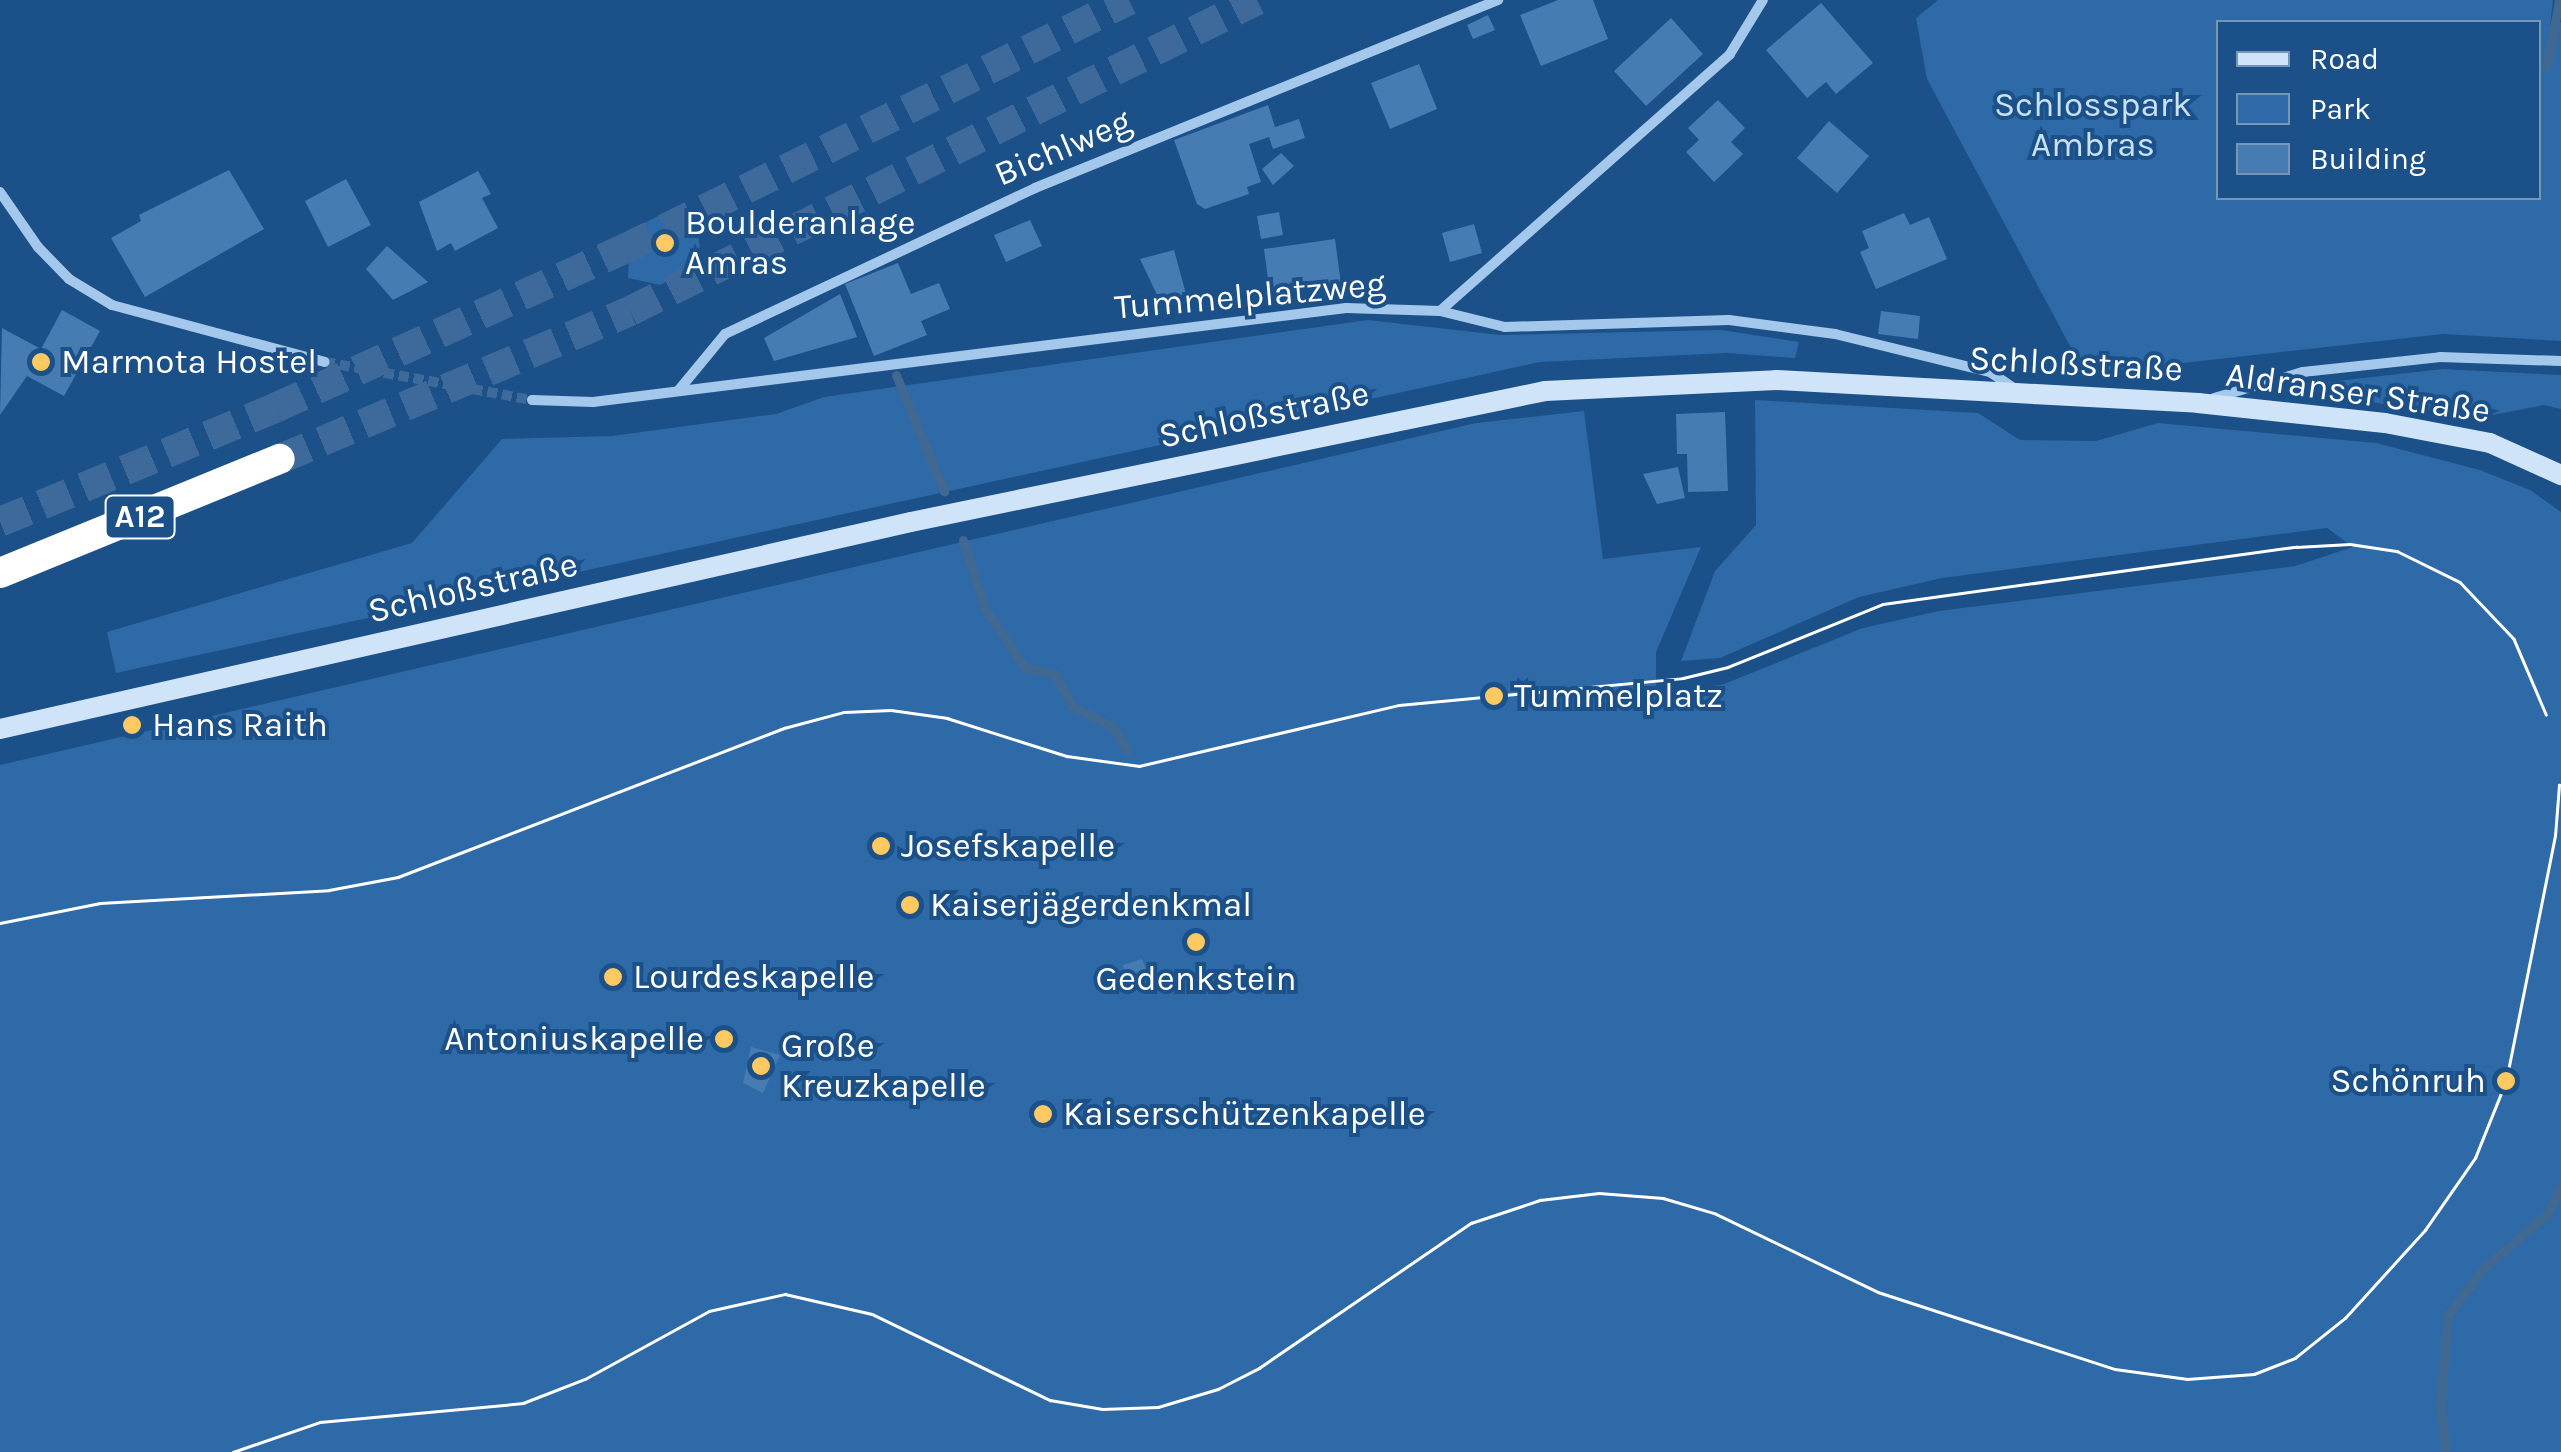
<!DOCTYPE html>
<meta charset="utf-8">
<style>
body{margin:0}
#map{position:relative;width:2561px;height:1452px;overflow:hidden;background:#1b5088;font-family:Karla,sans-serif}
div>[style]{position:absolute}
.green>*{inset:0;background:#2e6aa7}
.stream>*{height:9px;margin:-4.5px;padding:0 4.5px;transform-origin:4.5px;border-radius:4.5px;background:#416891}
.building>*{inset:0;background:#477cb3}
.minor-tunnel>*{height:10px;margin-top:-5px;transform-origin:0;background:repeating-linear-gradient(90deg,#3d6a9a 0 10px,transparent 0 15px)}
.motorway-tunnel>*{height:30px;margin-top:-15px;transform-origin:0;background:repeating-linear-gradient(90deg,#3d6a9a 0 30px,transparent 0 45px)}
.minor>*{height:10px;margin:-5px;padding:0 5px;transform-origin:5px;border-radius:5px;background:#a4c8ec}
.secondary>*{height:20px;margin:-10px;padding:0 10px;transform-origin:10px;border-radius:10px;background:#d0e4f9}
.motorway>*{height:30px;margin:-15px;padding:0 15px;transform-origin:15px;border-radius:15px;background:#fff}
.tram>*{height:2.5px;margin:-1.25px;padding:0 1.25px;transform-origin:1.25px;border-radius:1.25px;background:#fff}
.dots>*{width:28px;height:28px;translate:-50% -50%;box-sizing:border-box;border:5px solid #1b5088;border-radius:50%}
span{translate:-50% -50%;white-space:nowrap;text-align:center;line-height:1.15;-webkit-text-stroke:8px #1b5088;paint-order:stroke}
.shield-label span{padding:2px 8px;background:#1b5088;border:2px solid;border-radius:8px;-webkit-text-stroke-width:0}
.shield-label{font-size:32px;color:#fff;font-weight:700}
.park-label{font-size:35px;color:#c9e1f9}
.street-label{font-size:35px;color:#fff}
.poi-label{font-size:35px;color:#fff}
.left{translate:0 -50%;text-align:left}
.right{translate:-100% -50%;text-align:right}
.legend{position:absolute;left:2216px;top:20px;width:325px;height:180px;box-sizing:border-box;background:#1b5088;border:2px solid #7696b8;margin:0;padding:12px 18px;list-style:none;font-size:30px;color:#fff}
.legend li{display:flex;align-items:center;gap:20px;height:50px}
.legend b{width:50px;border:2px solid #7696b8}
</style>
<div id="map">
<div class="green">
<div style="clip-path:polygon(evenodd,1938px 0,2553px 0,2550px 26px,2561px 22px,2561px 341px,2443px 334px,2085px 374px,1927px 79px,1916px 18px,1938px 0,2218px 22px,2538px 22px,2538px 198px,2218px 198px,2218px 22px)"></div>
<div style="clip-path:polygon(677px 206px,688px 208px,696px 220px,700px 249px,692px 265px,661px 285px,628px 278px,630px 237px,637px 227px)"></div>
<div style="clip-path:polygon(1368px 320px,1500px 335px,1721px 330px,1799px 342px,1795px 358px,1727px 353px,1540px 362px,116px 673px,107px 632px,412px 543px,502px 439px,612px 436px,776px 414px,824px 397px)"></div>
<div style="clip-path:polygon(2443px 369px,2561px 375px,2561px 409px,2544px 405px,2477px 418px,2318px 394px,2319px 383px)"></div>
<div style="clip-path:polygon(1755px 400px,1978px 413px,2020px 440px,2096px 441px,2158px 423px,2376px 443px,2480px 470px,2530px 490px,2561px 512px,2561px 1452px,0 1452px,0 765px,1476px 423px,1584px 411px,1603px 559px,1701px 547px,1656px 652px,1656px 697px,1724px 684px,1863px 628px,1939px 611px,2295px 566px,2353px 547px,2327px 528px,1942px 578px,1859px 597px,1720px 658px,1681px 661px,1715px 571px,1756px 525px)"></div>
</div>
<div class="stream">
<div style="left:2547px;top:66px;width:67px;rotate:-79.7deg"></div>
<div style="left:896px;top:375px;width:126px;rotate:67.5deg"></div>
<div style="left:963px;top:540px;width:72px;rotate:72.3deg"></div>
<div style="left:985px;top:609px;width:71px;rotate:55.9deg"></div>
<div style="left:1025px;top:668px;width:31px;rotate:11deg"></div>
<div style="left:1055px;top:674px;width:36px;rotate:62deg"></div>
<div style="left:1072px;top:706px;width:46px;rotate:27.1deg"></div>
<div style="left:1113px;top:727px;width:27px;rotate:59deg"></div>
<div style="left:2446px;top:1452px;width:45px;rotate:-97.6deg"></div>
<div style="left:2440px;top:1407px;width:92px;rotate:-85deg"></div>
<div style="left:2448px;top:1315px;width:59px;rotate:-52.5deg"></div>
<div style="left:2484px;top:1268px;width:84px;rotate:-40.7deg"></div>
<div style="left:2548px;top:1213px;width:30px;rotate:-64deg"></div>
</div>
<div class="building">
<div style="clip-path:polygon(1558px 0,1593px 0,1608px 39px,1541px 66px,1520px 15px)"></div>
<div style="clip-path:polygon(1821px 3px,1873px 63px,1836px 94px,1826px 82px,1807px 98px,1766px 50px)"></div>
<div style="clip-path:polygon(1488px 15px,1495px 30px,1473px 39px,1467px 25px)"></div>
<div style="clip-path:polygon(1671px 18px,1703px 54px,1646px 106px,1614px 71px)"></div>
<div style="clip-path:polygon(1419px 64px,1437px 109px,1390px 129px,1371px 83px)"></div>
<div style="clip-path:polygon(1718px 100px,1745px 128px,1731px 142px,1743px 154px,1714px 182px,1686px 152px,1699px 140px,1688px 128px)"></div>
<div style="clip-path:polygon(1268px 105px,1275px 127px,1299px 119px,1305px 138px,1273px 149px,1269px 137px,1249px 144px,1261px 182px,1247px 187px,1249px 194px,1205px 209px,1197px 204px,1174px 140px)"></div>
<div style="clip-path:polygon(1829px 121px,1869px 156px,1837px 193px,1797px 158px)"></div>
<div style="clip-path:polygon(1281px 153px,1294px 166px,1273px 185px,1262px 169px)"></div>
<div style="clip-path:polygon(229px 170px,264px 229px,145px 297px,111px 238px,141px 221px,139px 215px)"></div>
<div style="clip-path:polygon(478px 171px,491px 194px,482px 198px,498px 228px,455px 251px,451px 243px,437px 251px,419px 202px)"></div>
<div style="clip-path:polygon(346px 179px,371px 225px,328px 247px,305px 201px)"></div>
<div style="clip-path:polygon(1279px 212px,1283px 235px,1261px 239px,1257px 216px)"></div>
<div style="clip-path:polygon(1904px 213px,1910px 225px,1929px 217px,1947px 259px,1876px 289px,1860px 252px,1869px 248px,1862px 231px)"></div>
<div style="clip-path:polygon(1030px 220px,1042px 246px,1006px 262px,994px 235px)"></div>
<div style="clip-path:polygon(1474px 224px,1482px 253px,1450px 262px,1442px 233px)"></div>
<div style="clip-path:polygon(1335px 239px,1341px 284px,1270px 294px,1264px 249px)"></div>
<div style="clip-path:polygon(387px 246px,428px 282px,393px 300px,366px 269px)"></div>
<div style="clip-path:polygon(1174px 250px,1186px 294px,1160px 301px,1140px 259px)"></div>
<div style="clip-path:polygon(898px 263px,911px 294px,939px 283px,950px 309px,921px 321px,927px 335px,874px 356px,845px 284px)"></div>
<div style="clip-path:polygon(840px 294px,857px 337px,774px 361px,764px 338px)"></div>
<div style="clip-path:polygon(62px 310px,100px 331px,64px 396px,27px 376px,0 415px,2px 328px,41px 349px)"></div>
<div style="clip-path:polygon(1881px 311px,1920px 316px,1918px 339px,1878px 334px)"></div>
<div style="clip-path:polygon(1725px 412px,1728px 491px,1688px 492px,1687px 454px,1677px 454px,1676px 414px)"></div>
<div style="clip-path:polygon(1678px 467px,1685px 498px,1657px 504px,1643px 474px)"></div>
<div style="clip-path:polygon(1142px 959px,1148px 975px,1128px 982px,1123px 965px)"></div>
<div style="clip-path:polygon(751px 1047px,780px 1055px,763px 1093px,743px 1083px)"></div>
<div style="clip-path:polygon(1040px 1099px,1057px 1108px,1045px 1129px,1029px 1120px)"></div>
</div>
<div class="minor-tunnel">
<div style="left:325px;top:362px;width:210px;rotate:10.4deg"></div>
</div>
<div class="motorway-tunnel">
<div style="left:280px;top:459px;width:380px;rotate:-22.9deg"></div>
<div style="left:630px;top:311px;width:700px;rotate:-26.38deg"></div>
<div style="left:0;top:522px;width:298px;rotate:-22.5deg"></div>
<div style="left:275px;top:408px;width:384px;rotate:-24.5deg"></div>
<div style="left:624px;top:249px;width:563px;rotate:-26.25deg"></div>
</div>
<div class="minor">
<div style="left:0;top:192px;width:67px;rotate:55.4deg"></div>
<div style="left:38px;top:247px;width:45px;rotate:45.9deg"></div>
<div style="left:69px;top:279px;width:50px;rotate:31.2deg"></div>
<div style="left:112px;top:305px;width:220px;rotate:15deg"></div>
<div style="left:1440px;top:311px;width:387px;rotate:-41.5deg"></div>
<div style="left:1730px;top:54px;width:63px;rotate:-58.6deg"></div>
<div style="left:678px;top:391px;width:74px;rotate:-50.5deg"></div>
<div style="left:725px;top:334px;width:343px;rotate:-25.2deg"></div>
<div style="left:1035px;top:188px;width:500px;rotate:-22.1deg"></div>
<div style="left:2214px;top:398px;width:93px;rotate:-16.3deg"></div>
<div style="left:2303px;top:372px;width:138px;rotate:-6.2deg"></div>
<div style="left:2440px;top:357px;width:121px;rotate:1.9deg"></div>
<div style="left:532px;top:400px;width:61px;rotate:1.9deg"></div>
<div style="left:593px;top:402px;width:759px;rotate:-7.12deg"></div>
<div style="left:1346px;top:308px;width:94px;rotate:1.8deg"></div>
<div style="left:1440px;top:311px;width:67px;rotate:13.8deg"></div>
<div style="left:1505px;top:327px;width:224px;rotate:-1.8deg"></div>
<div style="left:1729px;top:320px;width:107px;rotate:7.5deg"></div>
<div style="left:1835px;top:334px;width:160px;rotate:13.8deg"></div>
<div style="left:1990px;top:372px;width:32px;rotate:34deg"></div>
</div>
<div class="secondary">
<div style="left:0;top:729px;width:934px;rotate:-12.8deg"></div>
<div style="left:911px;top:522px;width:647px;rotate:-11.67deg"></div>
<div style="left:1545px;top:391px;width:231px;rotate:-2.7deg"></div>
<div style="left:1776px;top:380px;width:423px;rotate:3.1deg"></div>
<div style="left:2198px;top:403px;width:188px;rotate:6.1deg"></div>
<div style="left:2385px;top:423px;width:107px;rotate:10.8deg"></div>
<div style="left:2490px;top:443px;width:78px;rotate:24.3deg"></div>
</div>
<div class="motorway">
<div style="left:0;top:573px;width:302px;rotate:-22.2deg"></div>
</div>
<div class="tram">
<div style="left:0;top:923px;width:102px;rotate:-11.3deg"></div>
<div style="left:100px;top:903px;width:229px;rotate:-3.2deg"></div>
<div style="left:329px;top:890px;width:70px;rotate:-10.7deg"></div>
<div style="left:398px;top:877px;width:414px;rotate:-21.1deg"></div>
<div style="left:784px;top:728px;width:62px;rotate:-14.9deg"></div>
<div style="left:844px;top:712px;width:47px;rotate:-2.4deg"></div>
<div style="left:891px;top:710px;width:57px;rotate:8.1deg"></div>
<div style="left:947px;top:718px;width:126px;rotate:17.6deg"></div>
<div style="left:1067px;top:756px;width:73px;rotate:7.9deg"></div>
<div style="left:1139px;top:766px;width:267px;rotate:-13.2deg"></div>
<div style="left:1399px;top:705px;width:285px;rotate:-5.4deg"></div>
<div style="left:1683px;top:678px;width:46px;rotate:-13.7deg"></div>
<div style="left:1728px;top:667px;width:167px;rotate:-22.1deg"></div>
<div style="left:1883px;top:604px;width:417px;rotate:-7.9deg"></div>
<div style="left:2296px;top:547px;width:54px;rotate:-3.2deg"></div>
<div style="left:2350px;top:544px;width:48px;rotate:8.5deg"></div>
<div style="left:2397px;top:551px;width:70px;rotate:26.2deg"></div>
<div style="left:2460px;top:582px;width:79px;rotate:46.5deg"></div>
<div style="left:2514px;top:639px;width:82px;rotate:66.9deg"></div>
<div style="left:233px;top:1452px;width:92px;rotate:-19deg"></div>
<div style="left:320px;top:1422px;width:204px;rotate:-5.3deg"></div>
<div style="left:523px;top:1403px;width:66px;rotate:-21.2deg"></div>
<div style="left:585px;top:1379px;width:141px;rotate:-28.7deg"></div>
<div style="left:709px;top:1311px;width:78px;rotate:-12.6deg"></div>
<div style="left:785px;top:1294px;width:89px;rotate:12.9deg"></div>
<div style="left:872px;top:1314px;width:198px;rotate:25.8deg"></div>
<div style="left:1050px;top:1400px;width:53px;rotate:9.8deg"></div>
<div style="left:1102px;top:1409px;width:56px;rotate:-2deg"></div>
<div style="left:1158px;top:1407px;width:63px;rotate:-16.7deg"></div>
<div style="left:1218px;top:1389px;width:46px;rotate:-27.1deg"></div>
<div style="left:1259px;top:1368px;width:257px;rotate:-34.4deg"></div>
<div style="left:1471px;top:1223px;width:73px;rotate:-18.4deg"></div>
<div style="left:1540px;top:1200px;width:59px;rotate:-6.8deg"></div>
<div style="left:1599px;top:1193px;width:64px;rotate:4.5deg"></div>
<div style="left:1663px;top:1198px;width:53px;rotate:16.4deg"></div>
<div style="left:1714px;top:1213px;width:182px;rotate:25.7deg"></div>
<div style="left:1878px;top:1292px;width:249px;rotate:18deg"></div>
<div style="left:2115px;top:1369px;width:73px;rotate:7.9deg"></div>
<div style="left:2187px;top:1379px;width:67px;rotate:-4.3deg"></div>
<div style="left:2254px;top:1374px;width:44px;rotate:-21.3deg"></div>
<div style="left:2295px;top:1358px;width:64px;rotate:-38.7deg"></div>
<div style="left:2345px;top:1318px;width:119px;rotate:-47.7deg"></div>
<div style="left:2425px;top:1230px;width:88px;rotate:-55.2deg"></div>
<div style="left:2475px;top:1158px;width:83px;rotate:-68.1deg"></div>
<div style="left:2506px;top:1081px;width:250px;rotate:-78.7deg"></div>
<div style="left:2555px;top:836px;width:51px;rotate:-85.5deg"></div>
</div>
<div class="dots">
<div style="left:665px;top:243px;background:#fec960"></div>
<div style="left:41px;top:362px;background:#fec960"></div>
<div style="left:1494px;top:696px;background:#fec960"></div>
<div style="left:132px;top:725px;background:#fec960"></div>
<div style="left:881px;top:846px;background:#fec960"></div>
<div style="left:910px;top:905px;background:#fec960"></div>
<div style="left:1196px;top:942px;background:#fec960"></div>
<div style="left:613px;top:977px;background:#fec960"></div>
<div style="left:724px;top:1039px;background:#fec960"></div>
<div style="left:761px;top:1066px;background:#fec960"></div>
<div style="left:2506px;top:1081px;background:#fec960"></div>
<div style="left:1043px;top:1114px;background:#fec960"></div>
</div>
<div class="shield-label">
<span style="left:140px;top:517px">A12</span>
</div>
<div class="park-label">
<span style="left:2093px;top:125px">Schlosspark<br>Ambras</span>
</div>
<div class="street-label">
<span style="left:1063px;top:148px;rotate:-23deg">Bichlweg</span>
<span style="left:1250px;top:296px;rotate:-5deg">Tummelplatzweg</span>
<span style="left:2076px;top:364px;rotate:3deg">Schloßstraße</span>
<span style="left:2358px;top:393px;rotate:8deg">Aldranser Straße</span>
<span style="left:1264px;top:415px;rotate:-12deg">Schloßstraße</span>
<span style="left:473px;top:588px;rotate:-13deg">Schloßstraße</span>
</div>
<div class="poi-label">
<span class="left" style="left:685px;top:243px">Boulderanlage<br>Amras</span>
<span class="left" style="left:61px;top:362px">Marmota Hostel</span>
<span class="left" style="left:1514px;top:696px">Tummelplatz</span>
<span class="left" style="left:152px;top:725px">Hans Raith</span>
<span class="left" style="left:901px;top:846px">Josefskapelle</span>
<span class="left" style="left:930px;top:905px">Kaiserjägerdenkmal</span>
<span class="left" style="left:633px;top:977px">Lourdeskapelle</span>
<span style="left:1196px;top:979px">Gedenkstein</span>
<span class="right" style="left:704px;top:1039px">Antoniuskapelle</span>
<span class="left" style="left:781px;top:1066px">Große<br>Kreuzkapelle</span>
<span class="right" style="left:2486px;top:1081px">Schönruh</span>
<span class="left" style="left:1063px;top:1114px">Kaiserschützenkapelle</span>
</div>
<ul class="legend">
<li><b style="height:12px;background:#d0e4f9"></b>Road</li>
<li><b style="height:28px;background:#2e6aa7"></b>Park</li>
<li><b style="height:28px;background:#477cb3"></b>Building</li>
</ul>
</div>
